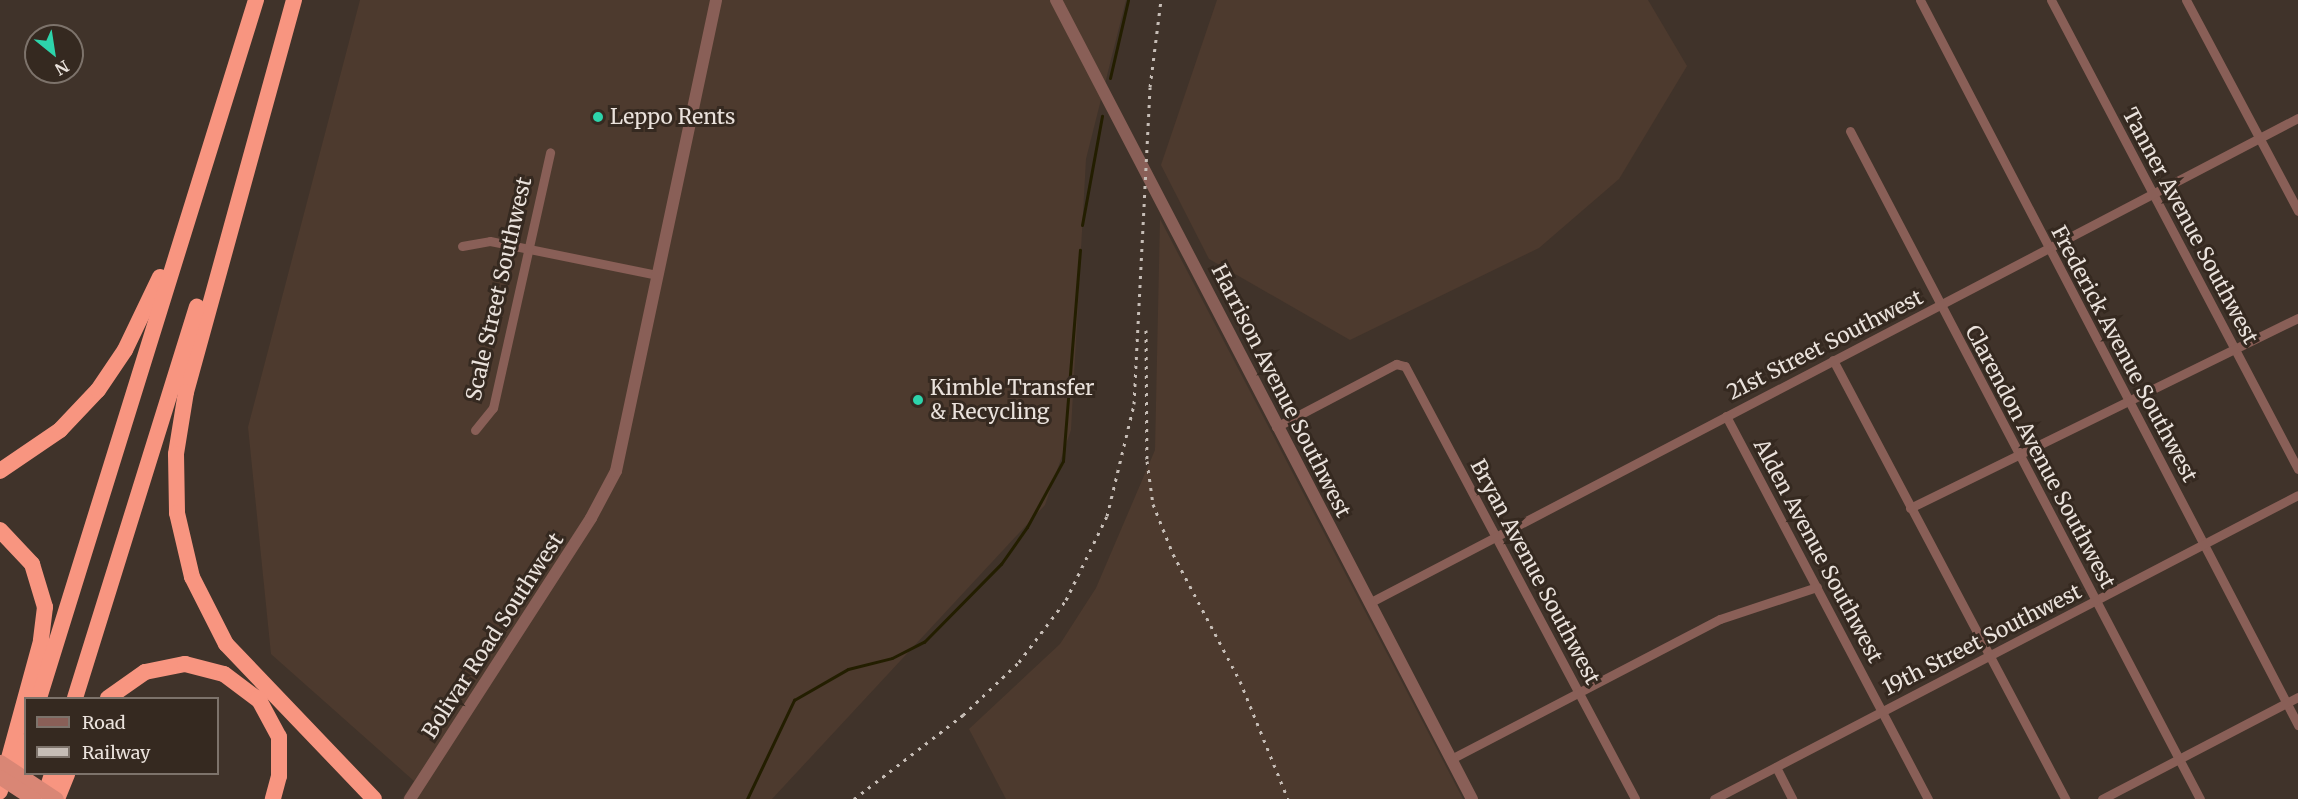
<!DOCTYPE html>
<style>
body{margin:0}
#map{position:relative;width:2298px;height:799px;overflow:hidden;background:#40332a;font-family:Merriweather,serif}
div>[style]{position:absolute}
.built>*{inset:0;background:#4d3a2e}
.stream>*{height:3px;margin:-1.5px;padding:0 1.5px;transform-origin:1.5px;border-radius:1.5px;background:#231e00}
.minor>*{height:9px;margin:-4.5px;padding:0 4.5px;transform-origin:4.5px;border-radius:4.5px;background:#895f57}
.tertiary>*{height:12px;margin:-6px;padding:0 6px;transform-origin:6px;border-radius:6px;background:#895f57}
.motorway>*{height:16px;margin:-8px;padding:0 8px;transform-origin:8px;border-radius:8px;background:#f89580}
.rail>*{height:3px;margin-top:-1.5px;transform-origin:0;background:repeating-linear-gradient(90deg,#c6bdb6 0 3px,transparent 0 9px)}
.primary-bridge>*{height:15px;margin:-7.5px;padding:0 7.5px;transform-origin:7.5px;border-radius:7.5px;background:#d98675}
.dots>*{width:16px;height:16px;translate:-50% -50%;box-sizing:border-box;border:3px solid #352920;border-radius:50%}
span{translate:-50% -50%;white-space:nowrap;text-align:center;line-height:1.15;-webkit-text-stroke:6px #352920;paint-order:stroke}
.poi-label{font-size:21px;color:#eae2dc}
.left{translate:0 -50%;text-align:left}
.street-label{font-size:21px;color:#eae2dc}
.legend{position:absolute;left:24px;top:697px;width:195px;height:78px;box-sizing:border-box;background:#352920;border:2px solid #7d736b;margin:0;padding:8px 10px;list-style:none;font-size:18px;color:#eae2dc}
.legend li{display:flex;align-items:center;gap:12px;height:30px}
.legend b{width:30px;border:2px solid #7d736b}
.north{position:absolute;left:24px;top:24px;width:60px;height:60px;box-sizing:border-box;background:#352920;border:2px solid #7d736b;border-radius:50%;rotate:150deg;font-size:16px;font-weight:700;line-height:24px;text-align:center;color:#eae2dc}
.north::after{content:'';display:block;margin:auto;width:21px;height:27px;background:#2dd4ab;clip-path:polygon(50% 0,100% 100%,50% 72%,0 100%)}
</style>
<div id="map">
<div class="built">
<div style="clip-path:polygon(360px 0,1126px 0,1086px 159px,1071px 430px,1045px 505px,772px 799px,402px 799px,414px 781px,271px 654px,248px 427px)"></div>
<div style="clip-path:polygon(1217px 0,1648px 0,1687px 66px,1619px 179px,1539px 248px,1350px 340px,1209px 259px,1161px 165px)"></div>
<div style="clip-path:polygon(1160px 219px,1463px 799px,1006px 799px,969px 729px,1060px 644px,1096px 588px,1155px 450px)"></div>
</div>
<div class="stream">
<div style="left:1110px;top:78px;width:80px;rotate:-77deg"></div>
<div style="left:1082px;top:225px;width:111px;rotate:-79.6deg"></div>
<div style="left:747px;top:799px;width:110px;rotate:-64.6deg"></div>
<div style="left:794px;top:700px;width:62px;rotate:-29.9deg"></div>
<div style="left:848px;top:669px;width:45px;rotate:-14deg"></div>
<div style="left:892px;top:658px;width:36px;rotate:-27deg"></div>
<div style="left:924px;top:642px;width:110px;rotate:-45.4deg"></div>
<div style="left:1001px;top:564px;width:45px;rotate:-54.9deg"></div>
<div style="left:1027px;top:527px;width:75px;rotate:-61.4deg"></div>
<div style="left:1063px;top:461px;width:212px;rotate:-85.4deg"></div>
</div>
<div class="minor">
<div style="left:1920px;top:0;width:818px;rotate:62.46deg"></div>
<div style="left:2051px;top:0;width:530px;rotate:62.23deg"></div>
<div style="left:2186px;top:0;width:239px;rotate:62deg"></div>
<div style="left:1850px;top:131px;width:754px;rotate:62.35deg"></div>
<div style="left:462px;top:246px;width:28px;rotate:-10deg"></div>
<div style="left:490px;top:241px;width:170px;rotate:11.5deg"></div>
<div style="left:1833px;top:360px;width:497px;rotate:62.1deg"></div>
<div style="left:1726px;top:416px;width:433px;rotate:62.2deg"></div>
<div style="left:1276px;top:427px;width:136px;rotate:-27.7deg"></div>
<div style="left:1396px;top:364px;width:9px;rotate:13deg"></div>
<div style="left:1405px;top:366px;width:490px;rotate:62deg"></div>
<div style="left:475px;top:430px;width:28px;rotate:-51deg"></div>
<div style="left:493px;top:408px;width:262px;rotate:-77.4deg"></div>
<div style="left:1910px;top:508px;width:432px;rotate:-26.1deg"></div>
<div style="left:1369px;top:603px;width:1048px;rotate:-27.57deg"></div>
<div style="left:1451px;top:759px;width:303px;rotate:-27.5deg"></div>
<div style="left:1720px;top:619px;width:102px;rotate:-18.3deg"></div>
<div style="left:1776px;top:767px;width:36px;rotate:63deg"></div>
<div style="left:1714px;top:799px;width:658px;rotate:-27.5deg"></div>
<div style="left:2102px;top:799px;width:221px;rotate:-27.5deg"></div>
</div>
<div class="tertiary">
<div style="left:1056px;top:0;width:901px;rotate:62.5deg"></div>
<div style="left:410px;top:799px;width:334px;rotate:-57.2deg"></div>
<div style="left:591px;top:518px;width:53px;rotate:-62deg"></div>
<div style="left:616px;top:471px;width:481px;rotate:-78deg"></div>
</div>
<div class="motorway">
<div style="left:294px;top:0;width:407px;rotate:105.4deg"></div>
<div style="left:186px;top:392px;width:63px;rotate:99.2deg"></div>
<div style="left:176px;top:454px;width:59px;rotate:89deg"></div>
<div style="left:177px;top:513px;width:66px;rotate:76.8deg"></div>
<div style="left:192px;top:577px;width:75px;rotate:63.1deg"></div>
<div style="left:226px;top:644px;width:214px;rotate:46.3deg"></div>
<div style="left:0;top:471px;width:73px;rotate:-34.3deg"></div>
<div style="left:60px;top:430px;width:55px;rotate:-46.5deg"></div>
<div style="left:98px;top:390px;width:48px;rotate:-56deg"></div>
<div style="left:125px;top:350px;width:81px;rotate:-64.4deg"></div>
<div style="left:0;top:530px;width:47px;rotate:46.7deg"></div>
<div style="left:32px;top:564px;width:45px;rotate:73.2deg"></div>
<div style="left:45px;top:607px;width:34px;rotate:97deg"></div>
<div style="left:41px;top:641px;width:156px;rotate:105.3deg"></div>
<div style="left:39px;top:698px;width:731px;rotate:-72.73deg"></div>
<div style="left:75px;top:698px;width:410px;rotate:-72.7deg"></div>
<div style="left:108px;top:698px;width:45px;rotate:-35.1deg"></div>
<div style="left:145px;top:672px;width:41px;rotate:-11.3deg"></div>
<div style="left:185px;top:664px;width:40px;rotate:14.4deg"></div>
<div style="left:224px;top:674px;width:45px;rotate:36.9deg"></div>
<div style="left:258px;top:698px;width:44px;rotate:61.7deg"></div>
<div style="left:279px;top:737px;width:39px;rotate:90deg"></div>
<div style="left:279px;top:776px;width:24px;rotate:105deg"></div>
<div style="left:15px;top:775px;width:35px;rotate:-72deg"></div>
<div style="left:44px;top:799px;width:26px;rotate:-72deg"></div>
<div style="left:57px;top:799px;width:27px;rotate:-68deg"></div>
</div>
<div class="rail">
<div style="left:1146px;top:330px;width:131px;rotate:89.6deg"></div>
<div style="left:1147px;top:461px;width:43px;rotate:82.1deg"></div>
<div style="left:1153px;top:504px;width:54px;rotate:68.2deg"></div>
<div style="left:1173px;top:554px;width:144px;rotate:62.2deg"></div>
<div style="left:1240px;top:681px;width:127px;rotate:67.9deg"></div>
<div style="left:854px;top:799px;width:138px;rotate:-37.6deg"></div>
<div style="left:963px;top:715px;width:77px;rotate:-43.4deg"></div>
<div style="left:1019px;top:662px;width:78px;rotate:-52.8deg"></div>
<div style="left:1066px;top:600px;width:93px;rotate:-64deg"></div>
<div style="left:1107px;top:516px;width:115px;rotate:-76.4deg"></div>
<div style="left:1134px;top:404px;width:317px;rotate:-87.1deg"></div>
<div style="left:1150px;top:87px;width:88px;rotate:-82.8deg"></div>
</div>
<div class="primary-bridge">
<div style="left:0;top:762px;width:67px;rotate:33.5deg"></div>
<div style="left:0;top:777px;width:40px;rotate:32.9deg"></div>
</div>
<div class="dots">
<div style="left:598px;top:117px;background:#2dd4ab"></div>
<div style="left:918px;top:400px;background:#2dd4ab"></div>
</div>
<div class="poi-label">
<span class="left" style="left:610px;top:117px">Leppo Rents</span>
<span class="left" style="left:930px;top:400px">Kimble Transfer<br>&amp; Recycling</span>
</div>
<div class="street-label">
<span style="left:2190px;top:226px;rotate:62deg">Tanner Avenue Southwest</span>
<span style="left:499px;top:289px;rotate:-77deg">Scale Street Southwest</span>
<span style="left:1825px;top:345px;rotate:-27deg">21st Street Southwest</span>
<span style="left:2124px;top:354px;rotate:62deg">Frederick Avenue Southwest</span>
<span style="left:1281px;top:391px;rotate:63deg">Harrison Avenue Southwest</span>
<span style="left:2040px;top:457px;rotate:62deg">Clarendon Avenue Southwest</span>
<span style="left:1818px;top:551px;rotate:62deg">Alden Avenue Southwest</span>
<span style="left:1535px;top:572px;rotate:62deg">Bryan Avenue Southwest</span>
<span style="left:493px;top:636px;rotate:-57deg">Bolivar Road Southwest</span>
<span style="left:1982px;top:640px;rotate:-27deg">19th Street Southwest</span>
</div>
<ul class="legend">
<li><b style="height:8px;background:#895f57"></b>Road</li>
<li><b style="height:8px;background:#c6bdb6"></b>Railway</li>
</ul>
<div class="north">N</div>
</div>
